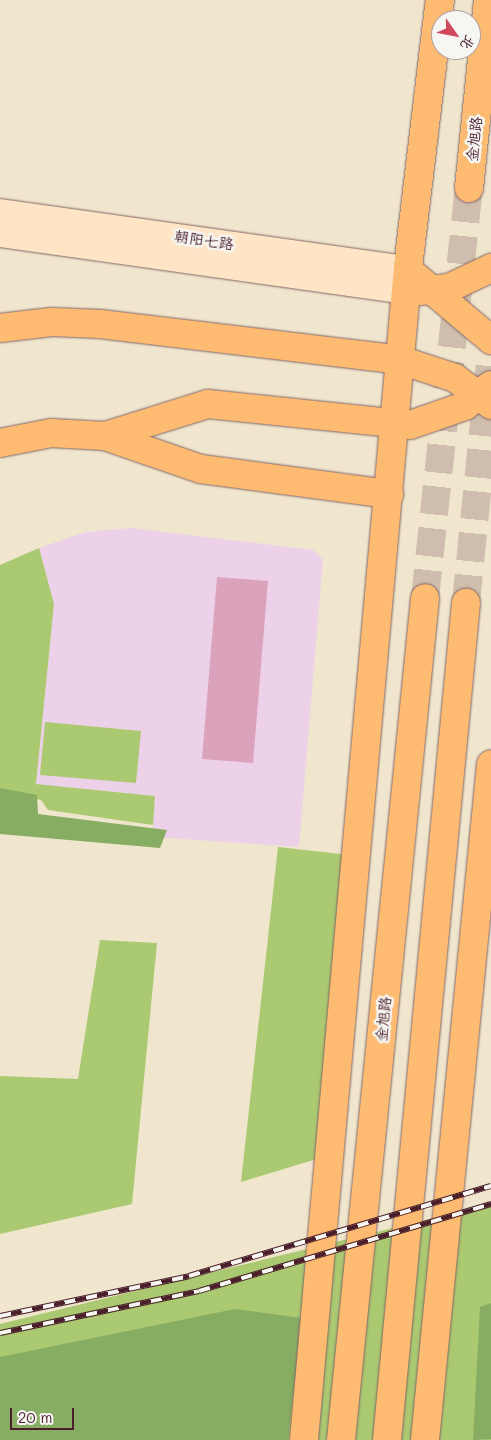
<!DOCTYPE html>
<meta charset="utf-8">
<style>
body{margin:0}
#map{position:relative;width:491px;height:1440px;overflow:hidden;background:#f0e6ce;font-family:Mali,"LXGW WenKai TC",sans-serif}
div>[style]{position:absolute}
.built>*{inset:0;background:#edd1e9}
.green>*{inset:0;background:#aac971}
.forest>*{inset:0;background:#87ad63}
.building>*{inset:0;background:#dba2bc}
.primary-tunnel>*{height:28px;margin-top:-14px;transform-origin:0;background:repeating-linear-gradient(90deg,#cfbead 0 28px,transparent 0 42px)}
.roads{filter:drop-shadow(0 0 1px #846564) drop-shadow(0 0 1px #846564)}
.secondary>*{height:28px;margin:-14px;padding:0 14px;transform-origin:14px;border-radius:14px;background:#ffe4c6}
.primary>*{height:28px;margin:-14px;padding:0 14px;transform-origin:14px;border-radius:14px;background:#febb71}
.rail>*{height:5.5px;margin-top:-2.75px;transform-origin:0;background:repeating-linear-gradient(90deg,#f6f6f2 0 11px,#4a1f2b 0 22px);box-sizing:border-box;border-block:1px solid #4a1f2b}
span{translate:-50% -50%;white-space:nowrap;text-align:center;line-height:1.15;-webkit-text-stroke:5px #f6f6f2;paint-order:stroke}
.street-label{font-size:15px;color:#4a1f2b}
.north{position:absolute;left:431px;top:10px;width:50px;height:50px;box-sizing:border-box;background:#f6f6f2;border:1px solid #b1a0a2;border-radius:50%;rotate:123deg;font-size:14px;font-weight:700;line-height:20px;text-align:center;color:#4a1f2b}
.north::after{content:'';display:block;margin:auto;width:18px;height:22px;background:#d1495b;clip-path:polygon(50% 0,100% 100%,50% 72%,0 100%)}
.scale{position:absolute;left:10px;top:1408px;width:64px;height:22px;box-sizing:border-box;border:2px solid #4a1f2b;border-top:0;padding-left:6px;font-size:15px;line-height:18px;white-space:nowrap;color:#4a1f2b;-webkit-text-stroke:4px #f6f6f2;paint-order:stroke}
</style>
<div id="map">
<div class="built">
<div style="clip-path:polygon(131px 528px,313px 550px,323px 559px,299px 847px,152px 837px,155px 796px,36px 784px,54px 604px,39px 548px,86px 532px)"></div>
</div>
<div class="green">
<div style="clip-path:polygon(39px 548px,54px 604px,36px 784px,155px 796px,153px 825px,48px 810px,41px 800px,0 791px,0 565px)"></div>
<div style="clip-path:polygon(45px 722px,141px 731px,136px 783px,40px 775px)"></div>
<div style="clip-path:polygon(278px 847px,350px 855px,320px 1158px,241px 1182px)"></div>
<div style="clip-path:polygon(100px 940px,157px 943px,132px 1204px,0 1234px,0 1076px,78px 1079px)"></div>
<div style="clip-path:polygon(491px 1204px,491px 1440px,0 1440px,0 1324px)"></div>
</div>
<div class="forest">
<div style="clip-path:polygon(0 788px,37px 795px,38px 814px,167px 830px,160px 848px,0 834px)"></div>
<div style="clip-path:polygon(491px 1303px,491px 1439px,473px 1440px,480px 1307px)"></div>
<div style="clip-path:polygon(235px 1309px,302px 1318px,288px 1440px,0 1440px,0 1357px)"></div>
</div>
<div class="building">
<div style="clip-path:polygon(217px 577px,268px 581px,253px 763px,202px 759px)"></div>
</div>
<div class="primary-tunnel">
<div style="left:425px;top:598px;width:412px;rotate:-83.9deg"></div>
<div style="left:466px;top:603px;width:251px;rotate:-84.3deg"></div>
</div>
<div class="roads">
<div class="secondary">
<div style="left:0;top:213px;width:412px;rotate:8deg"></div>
<div style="left:0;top:233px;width:411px;rotate:8deg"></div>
</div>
<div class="primary">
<div style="left:469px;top:188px;width:189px;rotate:-84.2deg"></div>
<div style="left:408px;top:270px;width:109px;rotate:40.1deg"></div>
<div style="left:420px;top:291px;width:29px;rotate:-6deg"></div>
<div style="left:449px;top:288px;width:47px;rotate:-25.5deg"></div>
<div style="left:0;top:328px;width:52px;rotate:-6.6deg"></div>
<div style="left:52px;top:322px;width:48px;rotate:2.4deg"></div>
<div style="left:100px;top:324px;width:302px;rotate:6.8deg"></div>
<div style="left:400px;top:360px;width:58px;rotate:18.1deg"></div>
<div style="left:455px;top:378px;width:45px;rotate:36.9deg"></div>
<div style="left:105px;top:436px;width:108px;rotate:-17.3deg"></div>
<div style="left:208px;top:404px;width:203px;rotate:5.9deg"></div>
<div style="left:410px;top:425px;width:58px;rotate:-19.1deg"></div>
<div style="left:465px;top:406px;width:33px;rotate:-39deg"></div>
<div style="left:0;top:443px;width:52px;rotate:-11.1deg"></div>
<div style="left:51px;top:433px;width:54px;rotate:3.2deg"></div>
<div style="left:105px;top:436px;width:102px;rotate:19deg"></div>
<div style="left:201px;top:469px;width:190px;rotate:7.6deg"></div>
<div style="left:304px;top:1440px;width:1178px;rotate:-84.93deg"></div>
<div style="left:408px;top:267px;width:269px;rotate:-83.2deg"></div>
<div style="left:341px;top:1440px;width:846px;rotate:-84.3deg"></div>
<div style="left:387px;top:1440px;width:841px;rotate:-84.61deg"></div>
<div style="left:425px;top:1440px;width:679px;rotate:-84.42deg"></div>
</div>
</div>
<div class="rail">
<div style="left:0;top:1316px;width:193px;rotate:-11.9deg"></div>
<div style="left:189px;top:1276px;width:315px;rotate:-16.6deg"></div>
<div style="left:0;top:1333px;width:203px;rotate:-11.9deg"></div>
<div style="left:199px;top:1291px;width:305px;rotate:-16.6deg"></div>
</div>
<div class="street-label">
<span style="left:474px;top:139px;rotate:-84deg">金旭路</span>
<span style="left:204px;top:240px;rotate:8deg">朝阳七路</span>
<span style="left:383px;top:1019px;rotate:-84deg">金旭路</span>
</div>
<div class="north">北</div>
<div class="scale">20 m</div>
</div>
